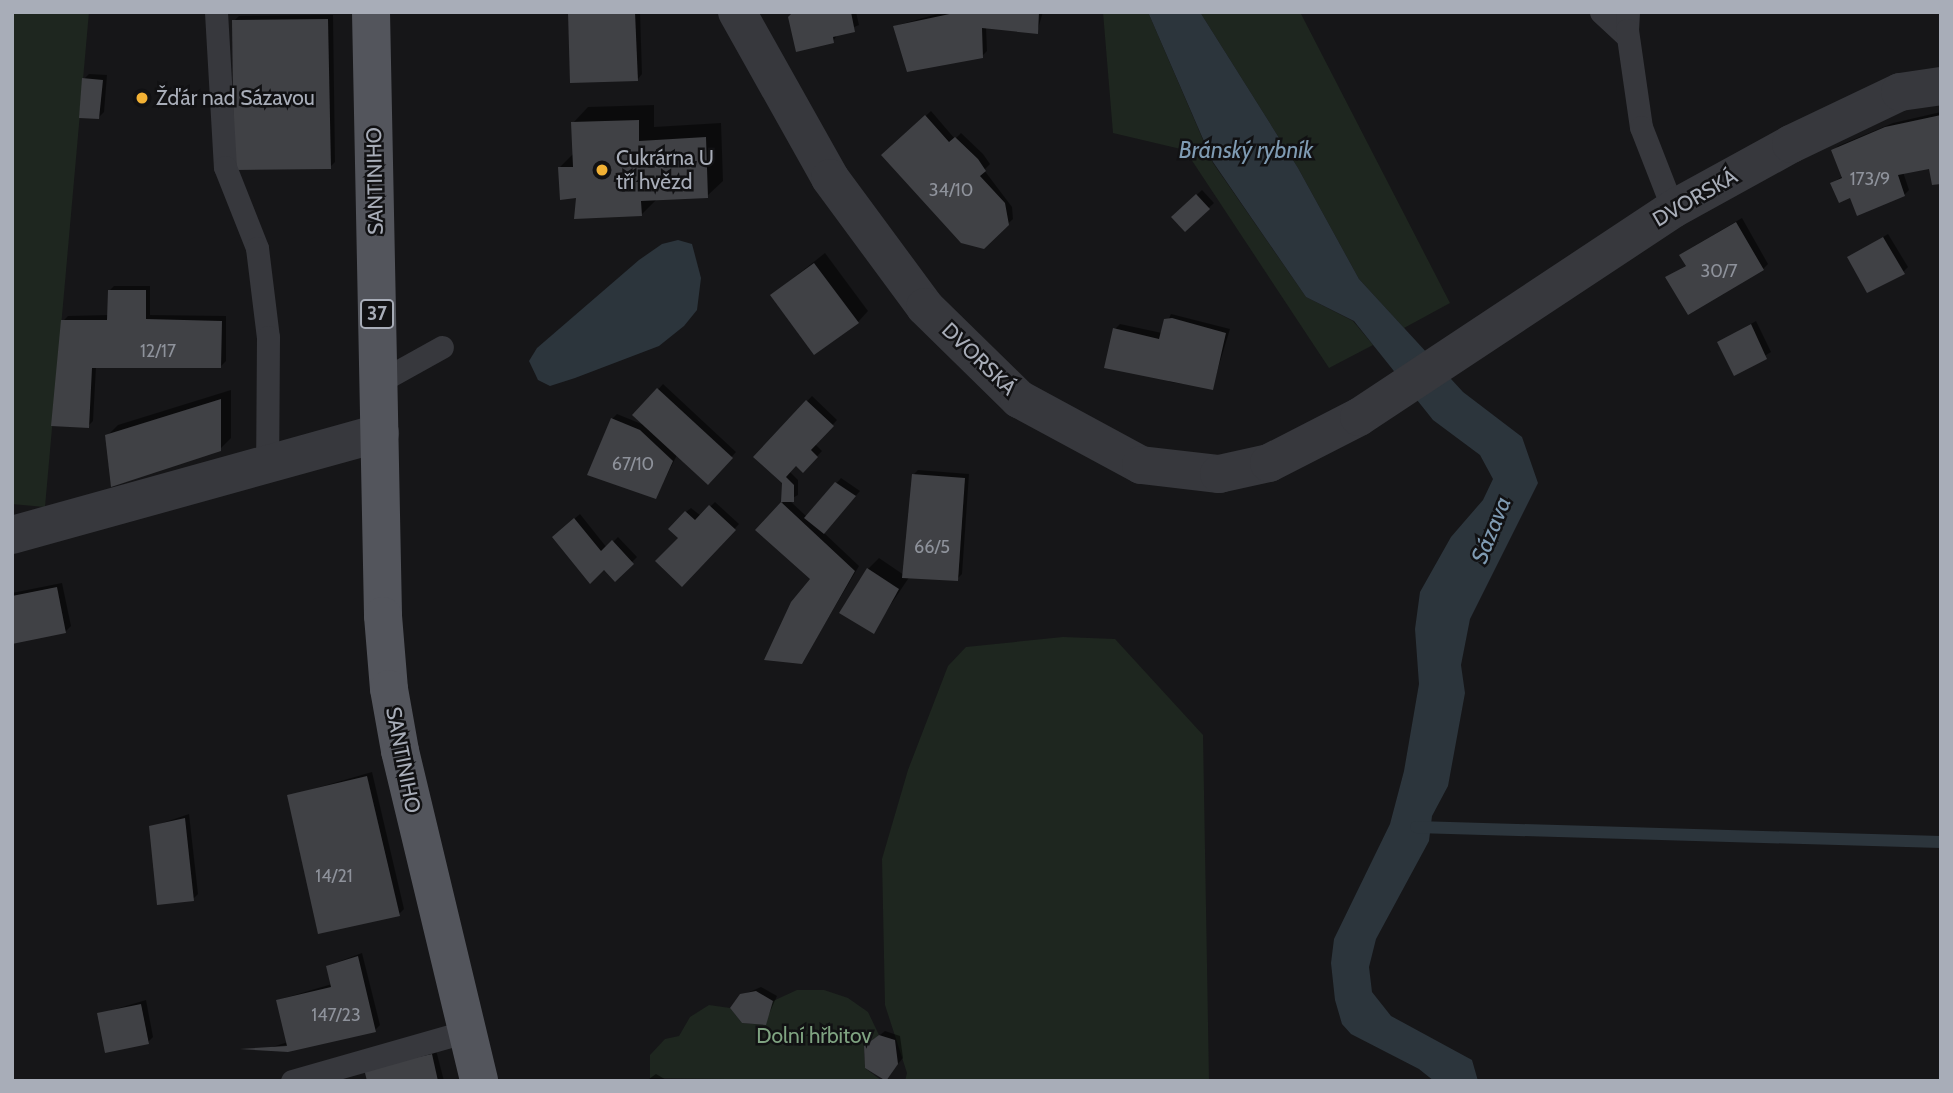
<!DOCTYPE html>
<meta charset="utf-8">
<style>
body{margin:0}
#map{position:relative;width:1953px;height:1093px;overflow:hidden;background:#161618;font-family:Cabin,sans-serif}
div>[style]{position:absolute}
.green>*{inset:0;background:#1e261f}
.water>*{inset:0;background:#2c353c}
.shadow>*{inset:0;background:#0007}
.stream>*{height:12px;margin:-6px;padding:0 6px;transform-origin:6px;border-radius:6px;background:#2c353c}
.building>*{inset:0;background:#404145}
.service>*{height:23px;margin:-11.5px;padding:0 11.5px;transform-origin:11.5px;border-radius:11.5px;background:#37383d}
.minor>*{height:38px;margin:-19px;padding:0 19px;transform-origin:19px;border-radius:19px;background:#37383d}
.primary>*{height:38px;margin:-19px;padding:0 19px;transform-origin:19px;border-radius:19px;background:#53555c}
.dots>*{width:19px;height:19px;translate:-50% -50%;box-sizing:border-box;border:4px solid #111113;border-radius:50%}
span{translate:-50% -50%;white-space:nowrap;text-align:center;line-height:1.15;-webkit-text-stroke:5px #111113;paint-order:stroke}
.number-label{font-size:18px;color:#8e929b}
.number-label span{-webkit-text-stroke-width:0}
.shield-label span{padding:2px 5px;background:#111113;border:2px solid;border-radius:5px;-webkit-text-stroke-width:0}
.shield-label{font-size:19px;color:#a8adb8;font-weight:700}
.poi-label{font-size:21px;color:#a8adb8}
.left{translate:0 -50%;text-align:left}
.street-label{font-size:21px;color:#a8adb8}
.park-label{font-size:21px;color:#7fa381}
.water-label{font-size:23px;color:#7f9bb3;font-style:italic}
.frame{position:absolute;inset:0;border:14px solid #a8adb8;pointer-events:none}
</style>
<div id="map">
<div class="green">
<div style="clip-path:polygon(12px 12px,89px 12px,45px 507px,12px 504px)"></div>
<div style="clip-path:polygon(1103px 12px,1148px 12px,1213px 163px,1306px 297px,1353px 321px,1373px 345px,1329px 368px,1185px 150px,1113px 133px)"></div>
<div style="clip-path:polygon(1200px 12px,1300px 12px,1450px 303px,1404px 328px,1359px 279px,1298px 168px)"></div>
<div style="clip-path:polygon(1063px 637px,1115px 639px,1203px 735px,1209px 1081px,905px 1081px,907px 1073px,885px 1005px,882px 859px,908px 770px,948px 666px,966px 647px)"></div>
<div style="clip-path:polygon(797px 990px,824px 990px,848px 998px,868px 1012px,879px 1035px,864px 1046px,865px 1068px,882px 1081px,650px 1078px,650px 1055px,665px 1039px,679px 1036px,690px 1017px,709px 1005px,730px 1008px,742px 1023px,765px 1025px,773px 1001px)"></div>
</div>
<div class="water">
<div style="clip-path:polygon(1148px 12px,1200px 12px,1298px 168px,1359px 279px,1463px 392px,1522px 437px,1538px 483px,1470px 619px,1461px 665px,1465px 693px,1448px 786px,1432px 816px,1429px 841px,1376px 939px,1369px 967px,1372px 992px,1391px 1016px,1472px 1060px,1478px 1081px,1434px 1081px,1419px 1069px,1351px 1034px,1342px 1024px,1335px 1000px,1331px 963px,1334px 939px,1390px 824px,1404px 771px,1419px 684px,1415px 629px,1420px 592px,1451px 537px,1483px 500px,1493px 479px,1480px 455px,1433px 420px,1354px 321px,1306px 297px,1213px 162px)"></div>
<div style="clip-path:polygon(678px 240px,692px 244px,701px 278px,697px 310px,684px 326px,659px 346px,575px 378px,550px 386px,538px 380px,529px 361px,537px 348px,639px 260px,662px 244px)"></div>
</div>
<div class="shadow">
<div style="clip-path:polygon(570px 12px,640px 12px,642px 74px,638px 79px)"></div>
<div style="clip-path:polygon(794px 12px,856px 12px,859px 25px,838px 34px,833px 41px)"></div>
<div style="clip-path:polygon(944px 12px,1043px 12px,1037px 32px,986px 27px,987px 51px,982px 56px,895px 26px)"></div>
<div style="clip-path:polygon(333px 15px,335px 162px,330px 167px,234px 21px,239px 16px)"></div>
<div style="clip-path:polygon(89px 74px,107px 75px,104px 112px,99px 117px,84px 79px)"></div>
<div style="clip-path:polygon(654px 105px,654px 127px,721px 123px,723px 181px,707px 196px,657px 199px,642px 214px,578px 196px,559px 168px,574px 153px,573px 123px,588px 107px)"></div>
<div style="clip-path:polygon(931px 111px,955px 139px,961px 133px,983px 154px,990px 164px,984px 170px,1012px 207px,1013px 219px,983px 247px,884px 155px)"></div>
<div style="clip-path:polygon(1941px 112px,1941px 182px,1930px 167px,1903px 172px,1909px 190px,1904px 195px,1851px 196px,1832px 183px,1843px 176px,1833px 151px,1838px 146px,1893px 123px)"></div>
<div style="clip-path:polygon(1202px 190px,1214px 203px,1185px 230px,1173px 217px)"></div>
<div style="clip-path:polygon(1742px 218px,1768px 264px,1763px 269px,1667px 277px,1687px 265px,1681px 255px,1686px 251px)"></div>
<div style="clip-path:polygon(1888px 234px,1908px 267px,1903px 272px,1849px 258px)"></div>
<div style="clip-path:polygon(825px 253px,868px 311px,858px 322px,772px 295px)"></div>
<div style="clip-path:polygon(114px 286px,150px 286px,150px 315px,226px 316px,226px 361px,221px 366px,96px 367px,93px 421px,88px 426px,63px 321px,68px 316px,109px 315px,109px 291px)"></div>
<div style="clip-path:polygon(1171px 314px,1230px 329px,1212px 388px,1170px 382px,1115px 329px,1120px 324px,1162px 333px)"></div>
<div style="clip-path:polygon(1756px 321px,1771px 352px,1735px 374px,1719px 342px)"></div>
<div style="clip-path:polygon(663px 384px,736px 452px,708px 483px,677px 455px,656px 497px,612px 419px,617px 414px,644px 425px,635px 415px)"></div>
<div style="clip-path:polygon(231px 390px,231px 438px,220px 449px,107px 436px,118px 425px)"></div>
<div style="clip-path:polygon(812px 396px,837px 420px,815px 444px,822px 451px,803px 471px,796px 464px,789px 471px,798px 480px,798px 495px,789px 500px,807px 517px,841px 478px,860px 491px,823px 532px,859px 566px,802px 662px,812px 579px,758px 530px,783px 503px,784px 482px,755px 457px)"></div>
<div style="clip-path:polygon(918px 470px,969px 474px,962px 574px,957px 579px,910px 576px,873px 631px,868px 569px,879px 558px,904px 575px,913px 475px)"></div>
<div style="clip-path:polygon(715px 502px,739px 524px,682px 585px,680px 538px,686px 512px,691px 508px,701px 516px)"></div>
<div style="clip-path:polygon(580px 514px,607px 548px,618px 537px,637px 557px,615px 579px,559px 532px)"></div>
<div style="clip-path:polygon(62px 583px,71px 626px,66px 631px,12px 642px,12px 593px)"></div>
<div style="clip-path:polygon(372px 772px,404px 909px,399px 914px,289px 796px)"></div>
<div style="clip-path:polygon(189px 814px,198px 894px,193px 899px,151px 827px)"></div>
<div style="clip-path:polygon(362px 953px,380px 1025px,375px 1030px,269px 1048px,288px 1042px,278px 1000px,332px 984px,327px 966px)"></div>
<div style="clip-path:polygon(761px 987px,777px 996px,765px 1023px,742px 995px)"></div>
<div style="clip-path:polygon(146px 1000px,153px 1037px,148px 1042px,99px 1014px)"></div>
<div style="clip-path:polygon(885px 1031px,900px 1036px,903px 1058px,884px 1080px,866px 1067px,871px 1042px)"></div>
<div style="clip-path:polygon(436px 1050px,444px 1081px,369px 1081px,366px 1069px)"></div>
<div style="clip-path:polygon(656px 1074px,668px 1081px,646px 1081px)"></div>
</div>
<div class="stream">
<div style="left:1416px;top:827px;width:525px;rotate:1.64deg"></div>
</div>
<div class="building">
<div style="clip-path:polygon(568px 12px,635px 12px,638px 81px,570px 83px)"></div>
<div style="clip-path:polygon(793px 12px,851px 12px,855px 32px,833px 37px,834px 43px,796px 52px,788px 17px)"></div>
<div style="clip-path:polygon(959px 12px,1039px 12px,1038px 34px,982px 28px,983px 58px,907px 72px,893px 26px)"></div>
<div style="clip-path:polygon(328px 19px,331px 169px,234px 170px,232px 20px)"></div>
<div style="clip-path:polygon(82px 78px,103px 80px,99px 119px,79px 118px)"></div>
<div style="clip-path:polygon(925px 115px,949px 142px,955px 137px,978px 159px,986px 171px,980px 176px,1005px 203px,1009px 225px,984px 249px,961px 243px,881px 155px)"></div>
<div style="clip-path:polygon(1941px 115px,1941px 184px,1932px 185px,1929px 169px,1898px 175px,1905px 196px,1857px 216px,1850px 198px,1839px 203px,1830px 183px,1842px 178px,1831px 150px,1885px 127px)"></div>
<div style="clip-path:polygon(639px 120px,639px 141px,706px 137px,708px 198px,641px 201px,642px 216px,574px 219px,576px 198px,560px 200px,558px 167px,573px 167px,571px 122px)"></div>
<div style="clip-path:polygon(1196px 194px,1210px 209px,1185px 232px,1171px 217px)"></div>
<div style="clip-path:polygon(1736px 222px,1764px 270px,1688px 315px,1665px 277px,1686px 266px,1679px 255px)"></div>
<div style="clip-path:polygon(1883px 237px,1905px 274px,1867px 293px,1847px 257px)"></div>
<div style="clip-path:polygon(814px 263px,859px 323px,814px 355px,770px 295px)"></div>
<div style="clip-path:polygon(108px 290px,146px 290px,146px 319px,222px 321px,221px 368px,92px 368px,89px 428px,51px 426px,61px 320px,107px 320px)"></div>
<div style="clip-path:polygon(1172px 318px,1226px 333px,1213px 390px,1104px 368px,1113px 328px,1159px 339px,1164px 319px)"></div>
<div style="clip-path:polygon(1751px 324px,1767px 359px,1734px 376px,1717px 342px)"></div>
<div style="clip-path:polygon(657px 388px,733px 458px,708px 485px,632px 415px)"></div>
<div style="clip-path:polygon(221px 399px,221px 451px,111px 487px,105px 435px)"></div>
<div style="clip-path:polygon(806px 400px,834px 426px,811px 450px,818px 457px,803px 473px,796px 466px,786px 477px,794px 485px,794px 502px,781px 502px,782px 483px,753px 457px)"></div>
<div style="clip-path:polygon(611px 418px,640px 430px,673px 461px,656px 499px,587px 475px)"></div>
<div style="clip-path:polygon(912px 474px,965px 478px,958px 581px,902px 578px)"></div>
<div style="clip-path:polygon(835px 482px,856px 496px,824px 534px,804px 518px)"></div>
<div style="clip-path:polygon(781px 502px,855px 571px,802px 664px,764px 660px,791px 602px,810px 579px,755px 530px)"></div>
<div style="clip-path:polygon(709px 505px,736px 530px,682px 587px,655px 561px,678px 538px,668px 529px,685px 511px,695px 520px)"></div>
<div style="clip-path:polygon(574px 518px,601px 551px,612px 540px,634px 564px,615px 582px,604px 570px,590px 584px,552px 537px)"></div>
<div style="clip-path:polygon(867px 568px,899px 589px,874px 634px,839px 613px)"></div>
<div style="clip-path:polygon(57px 587px,66px 633px,12px 644px,12px 596px)"></div>
<div style="clip-path:polygon(367px 776px,400px 916px,318px 934px,287px 795px)"></div>
<div style="clip-path:polygon(185px 818px,194px 901px,157px 905px,149px 826px)"></div>
<div style="clip-path:polygon(358px 956px,376px 1032px,288px 1052px,240px 1049px,287px 1046px,276px 1000px,331px 987px,326px 966px)"></div>
<div style="clip-path:polygon(756px 991px,773px 1001px,766px 1025px,742px 1023px,730px 1008px,740px 994px)"></div>
<div style="clip-path:polygon(141px 1004px,149px 1044px,105px 1053px,97px 1013px)"></div>
<div style="clip-path:polygon(879px 1035px,895px 1040px,898px 1064px,886px 1081px,865px 1068px,864px 1046px)"></div>
<div style="clip-path:polygon(432px 1054px,438px 1081px,367px 1081px,364px 1069px)"></div>
</div>
<div class="service">
<div style="left:216px;top:12px;width:155px;rotate:86.7deg"></div>
<div style="left:225px;top:167px;width:87px;rotate:68.4deg"></div>
<div style="left:257px;top:248px;width:90px;rotate:83deg"></div>
<div style="left:268px;top:337px;width:128px;rotate:90.4deg"></div>
<div style="left:1601px;top:12px;width:35px;rotate:43deg"></div>
<div style="left:1628px;top:12px;width:18px;rotate:93deg"></div>
<div style="left:1627px;top:30px;width:98px;rotate:81.8deg"></div>
<div style="left:1641px;top:127px;width:88px;rotate:68.7deg"></div>
<div style="left:379px;top:382px;width:72px;rotate:-29.1deg"></div>
<div style="left:292px;top:1081px;width:182px;rotate:-15.9deg"></div>
</div>
<div class="minor">
<div style="left:737px;top:12px;width:190px;rotate:60.7deg"></div>
<div style="left:830px;top:178px;width:160px;rotate:53.6deg"></div>
<div style="left:925px;top:307px;width:132px;rotate:44.4deg"></div>
<div style="left:1019px;top:399px;width:139px;rotate:28.4deg"></div>
<div style="left:1141px;top:465px;width:79px;rotate:6.6deg"></div>
<div style="left:1219px;top:474px;width:51px;rotate:-12.4deg"></div>
<div style="left:1269px;top:463px;width:101px;rotate:-27.1deg"></div>
<div style="left:1359px;top:417px;width:377px;rotate:-33.5deg"></div>
<div style="left:1673px;top:209px;width:135px;rotate:-28.8deg"></div>
<div style="left:1791px;top:144px;width:121px;rotate:-25.5deg"></div>
<div style="left:1900px;top:92px;width:41px;rotate:-8.3deg"></div>
<div style="left:12px;top:535px;width:382px;rotate:-15.5deg"></div>
</div>
<div class="primary">
<div style="left:371px;top:12px;width:604px;rotate:88.86deg"></div>
<div style="left:383px;top:616px;width:73px;rotate:85.3deg"></div>
<div style="left:389px;top:689px;width:63px;rotate:79.9deg"></div>
<div style="left:400px;top:751px;width:339px;rotate:76.5deg"></div>
</div>
<div class="dots">
<div style="left:142px;top:98px;background:#f2b134"></div>
<div style="left:602px;top:170px;background:#f2b134"></div>
</div>
<div class="number-label">
<span style="left:1870px;top:179px">173/9</span>
<span style="left:951px;top:190px">34/10</span>
<span style="left:1719px;top:271px">30/7</span>
<span style="left:158px;top:351px">12/17</span>
<span style="left:633px;top:464px">67/10</span>
<span style="left:932px;top:547px">66/5</span>
<span style="left:334px;top:876px">14/21</span>
<span style="left:336px;top:1015px">147/23</span>
</div>
<div class="shield-label">
<span style="left:377px;top:314px">37</span>
</div>
<div class="poi-label">
<span class="left" style="left:156px;top:98px">Žďár nad Sázavou</span>
<span class="left" style="left:616px;top:170px">Cukrárna U<br>tří hvězd</span>
</div>
<div class="street-label">
<span style="left:375px;top:181px;rotate:-91deg">SANTINIHO</span>
<span style="left:1695px;top:198px;rotate:-30deg">DVORSKÁ</span>
<span style="left:979px;top:359px;rotate:44deg">DVORSKÁ</span>
<span style="left:403px;top:760px;rotate:79deg">SANTINIHO</span>
</div>
<div class="park-label">
<span style="left:814px;top:1036px">Dolní hřbitov</span>
</div>
<div class="water-label">
<span style="left:1246px;top:150px">Bránský rybník</span>
<span style="left:1491px;top:530px;rotate:-68deg">Sázava</span>
</div>
<div class="frame"></div>
</div>
